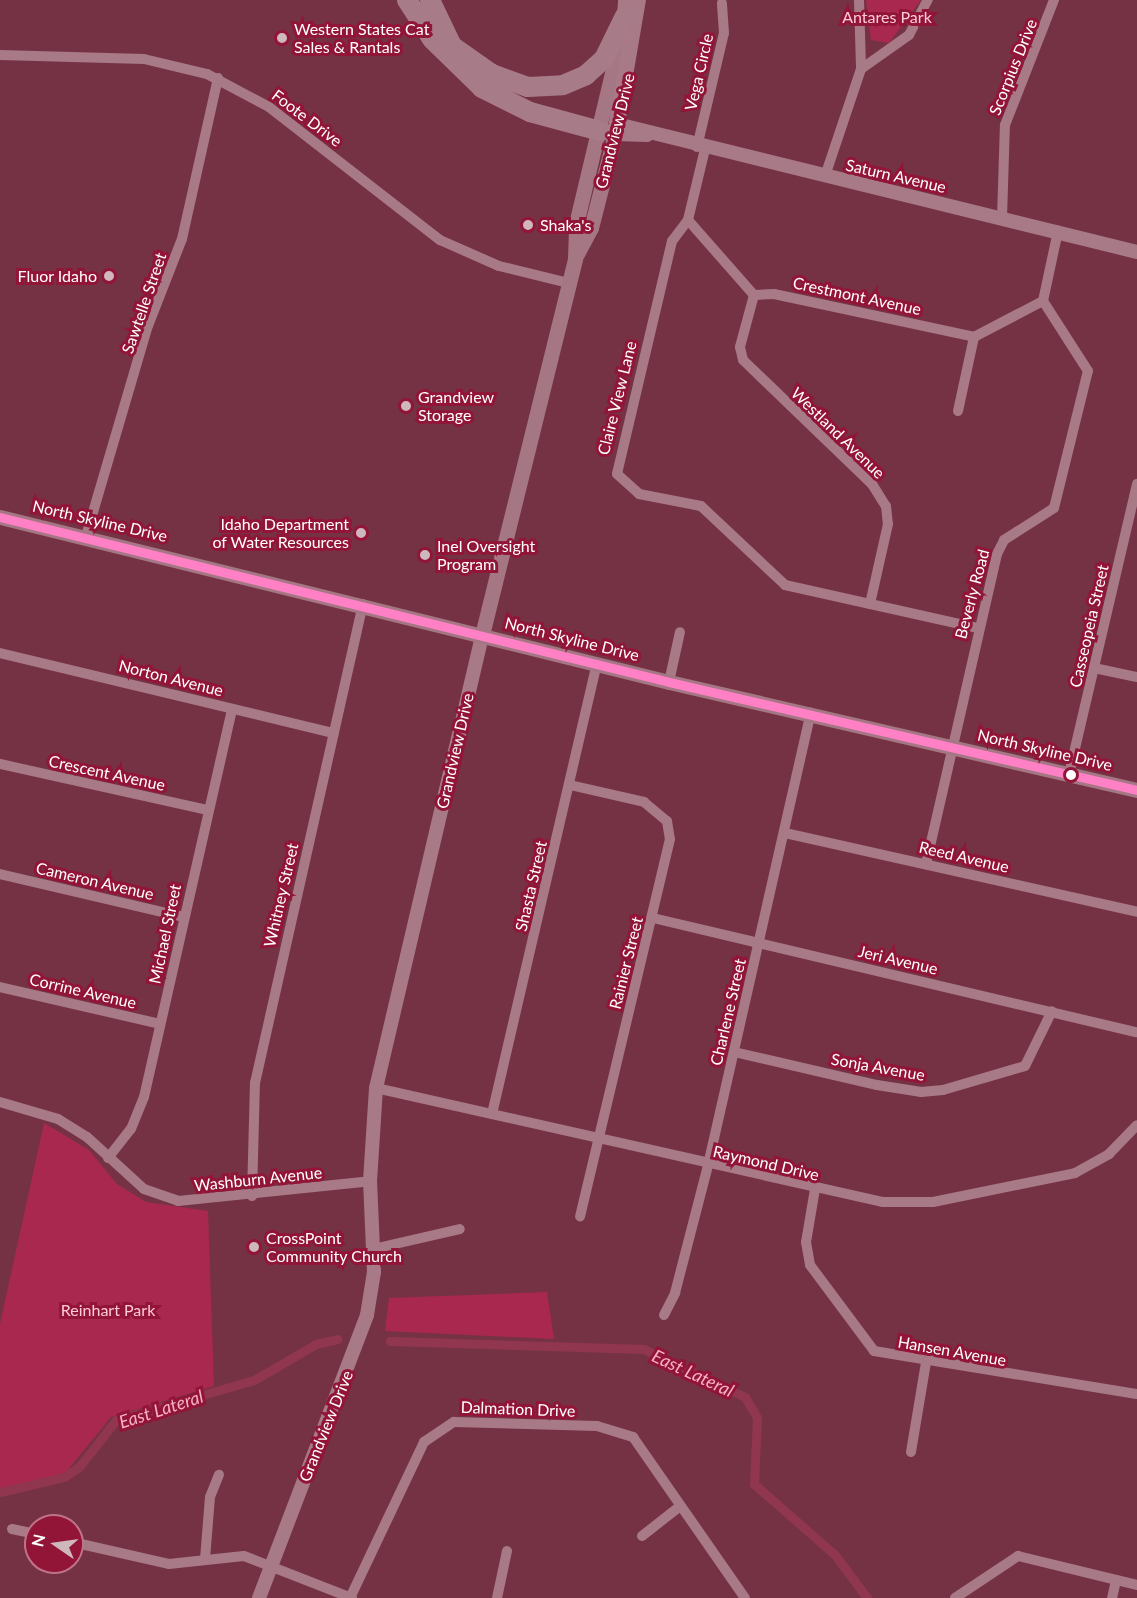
<!DOCTYPE html>
<style>
body{margin:0}
#map{position:relative;width:1137px;height:1598px;overflow:hidden;background:#753245;font-family:Lato,sans-serif}
div>[style]{position:absolute}
.green>*{inset:0;background:#a9284f}
.canal>*{height:9px;margin:-4.5px;padding:0 4.5px;transform-origin:4.5px;border-radius:4.5px;background:#90374f}
.minor>*{height:10px;margin:-5px;padding:0 5px;transform-origin:5px;border-radius:5px;background:#a87987}
.tertiary>*{height:14px;margin:-7px;padding:0 7px;transform-origin:7px;border-radius:7px;background:#a87987}
.secondary>*{height:15px;margin:-7.5px;padding:0 7.5px;transform-origin:7.5px;border-radius:7.5px;background:#a57683}
.trunk>*{height:16px;margin:-8px;padding:0 8px;transform-origin:8px;border-radius:8px;background:#a87a87}
.motorway>*{height:20px;margin:-10px;padding:0 10px;transform-origin:10px;border-radius:10px;background:#a87b88}
.bus-1>*{height:9px;margin:-4.5px;padding:0 4.5px;transform-origin:4.5px;border-radius:4.5px;background:#ff80c5}
.dots>*{width:16px;height:16px;translate:-50% -50%;box-sizing:border-box;border:3px solid #921538;border-radius:50%}
span{translate:-50% -50%;white-space:nowrap;text-align:center;line-height:1.15;-webkit-text-stroke:6px #921538;paint-order:stroke}
.park-label{font-size:16px;color:#fccad9}
.poi-label{font-size:16px;color:#fff}
.left{translate:0 -50%;text-align:left}
.right{translate:-100% -50%;text-align:right}
.street-label{font-size:16px;color:#fff}
.water-label{font-size:18px;color:#f8afc5;font-style:italic}
.north{position:absolute;left:24px;top:1514px;width:60px;height:60px;box-sizing:border-box;background:#921538;border:2px solid #be7388;border-radius:50%;rotate:283deg;font-size:16px;font-weight:700;line-height:24px;text-align:center;color:#fff}
.north::after{content:'';display:block;margin:auto;width:21px;height:27px;background:#cfb7be;clip-path:polygon(50% 0,100% 100%,50% 72%,0 100%)}
</style>
<div id="map">
<div class="green">
<div style="clip-path:polygon(866px 0,921px 0,889px 43px,871px 40px)"></div>
<div style="clip-path:polygon(44px 1123px,89px 1150px,117px 1184px,146px 1202px,208px 1211px,214px 1386px,111px 1417px,67px 1471px,33px 1488px,0 1488px,0 1324px)"></div>
<div style="clip-path:polygon(547px 1292px,554px 1339px,385px 1331px,389px 1298px)"></div>
</div>
<div class="canal">
<div style="left:390px;top:1341px;width:254px;rotate:1.8deg"></div>
<div style="left:644px;top:1349px;width:112px;rotate:25.4deg"></div>
<div style="left:745px;top:1397px;width:24px;rotate:60deg"></div>
<div style="left:757px;top:1418px;width:66px;rotate:92.6deg"></div>
<div style="left:754px;top:1484px;width:108px;rotate:41.2deg"></div>
<div style="left:835px;top:1555px;width:54px;rotate:53.3deg"></div>
<div style="left:0;top:1492px;width:66px;rotate:-13.2deg"></div>
<div style="left:64px;top:1477px;width:18px;rotate:-34deg"></div>
<div style="left:79px;top:1467px;width:60px;rotate:-51.8deg"></div>
<div style="left:116px;top:1420px;width:144px;rotate:-16.2deg"></div>
<div style="left:254px;top:1380px;width:72px;rotate:-30.1deg"></div>
<div style="left:316px;top:1344px;width:22px;rotate:-13deg"></div>
</div>
<div class="minor">
<div style="left:859px;top:0;width:69px;rotate:88.3deg"></div>
<div style="left:861px;top:69px;width:59px;rotate:-35.3deg"></div>
<div style="left:909px;top:35px;width:40px;rotate:-62deg"></div>
<div style="left:0;top:55px;width:144px;rotate:1.6deg"></div>
<div style="left:144px;top:59px;width:65px;rotate:13.4deg"></div>
<div style="left:207px;top:74px;width:70px;rotate:28deg"></div>
<div style="left:269px;top:107px;width:217px;rotate:37.9deg"></div>
<div style="left:440px;top:240px;width:64px;rotate:23.8deg"></div>
<div style="left:499px;top:266px;width:72px;rotate:13.7deg"></div>
<div style="left:697px;top:147px;width:117px;rotate:-76.7deg"></div>
<div style="left:724px;top:33px;width:30px;rotate:-94deg"></div>
<div style="left:705px;top:149px;width:73px;rotate:103.5deg"></div>
<div style="left:688px;top:220px;width:26px;rotate:127deg"></div>
<div style="left:672px;top:241px;width:239px;rotate:103.3deg"></div>
<div style="left:617px;top:474px;width:30px;rotate:42deg"></div>
<div style="left:639px;top:494px;width:63px;rotate:11deg"></div>
<div style="left:701px;top:506px;width:115px;rotate:43.2deg"></div>
<div style="left:785px;top:585px;width:198px;rotate:12.6deg"></div>
<div style="left:825px;top:176px;width:113px;rotate:-71.4deg"></div>
<div style="left:1002px;top:218px;width:93px;rotate:-88.2deg"></div>
<div style="left:1005px;top:125px;width:134px;rotate:-68.6deg"></div>
<div style="left:688px;top:220px;width:100px;rotate:48.7deg"></div>
<div style="left:754px;top:295px;width:54px;rotate:105.1deg"></div>
<div style="left:740px;top:347px;width:13px;rotate:77deg"></div>
<div style="left:743px;top:360px;width:179px;rotate:43.9deg"></div>
<div style="left:872px;top:484px;width:26px;rotate:58deg"></div>
<div style="left:886px;top:506px;width:18px;rotate:84deg"></div>
<div style="left:888px;top:524px;width:82px;rotate:102.7deg"></div>
<div style="left:754px;top:295px;width:20px;rotate:-3deg"></div>
<div style="left:774px;top:294px;width:205px;rotate:12.1deg"></div>
<div style="left:974px;top:337px;width:78px;rotate:-27.6deg"></div>
<div style="left:958px;top:411px;width:76px;rotate:-77.8deg"></div>
<div style="left:86px;top:536px;width:219px;rotate:-73.6deg"></div>
<div style="left:148px;top:326px;width:93px;rotate:-68.7deg"></div>
<div style="left:182px;top:239px;width:165px;rotate:-77.4deg"></div>
<div style="left:0;top:653px;width:343px;rotate:13.5deg"></div>
<div style="left:1094px;top:668px;width:44px;rotate:11.8deg"></div>
<div style="left:669px;top:682px;width:51px;rotate:-77.6deg"></div>
<div style="left:0;top:764px;width:212px;rotate:12.5deg"></div>
<div style="left:1069px;top:774px;width:298px;rotate:-76.8deg"></div>
<div style="left:570px;top:785px;width:76px;rotate:12.9deg"></div>
<div style="left:644px;top:802px;width:30px;rotate:40deg"></div>
<div style="left:667px;top:821px;width:18px;rotate:81deg"></div>
<div style="left:670px;top:839px;width:388px;rotate:103.4deg"></div>
<div style="left:785px;top:833px;width:361px;rotate:12.6deg"></div>
<div style="left:926px;top:864px;width:318px;rotate:-77.1deg"></div>
<div style="left:997px;top:554px;width:16px;rotate:-63deg"></div>
<div style="left:1004px;top:540px;width:59px;rotate:-32.6deg"></div>
<div style="left:1054px;top:508px;width:141px;rotate:-76.1deg"></div>
<div style="left:1088px;top:371px;width:83px;rotate:-122.7deg"></div>
<div style="left:1043px;top:301px;width:72px;rotate:-77.9deg"></div>
<div style="left:0;top:874px;width:189px;rotate:13.2deg"></div>
<div style="left:653px;top:918px;width:497px;rotate:13.3deg"></div>
<div style="left:0;top:987px;width:164px;rotate:13deg"></div>
<div style="left:734px;top:1052px;width:147px;rotate:13deg"></div>
<div style="left:877px;top:1085px;width:45px;rotate:9deg"></div>
<div style="left:921px;top:1092px;width:22px;rotate:-5deg"></div>
<div style="left:943px;top:1090px;width:85px;rotate:-16.3deg"></div>
<div style="left:1025px;top:1066px;width:61px;rotate:-63.9deg"></div>
<div style="left:376px;top:1088px;width:520px;rotate:12.67deg"></div>
<div style="left:883px;top:1202px;width:50px"></div>
<div style="left:933px;top:1202px;width:145px;rotate:-11.5deg"></div>
<div style="left:1075px;top:1173px;width:39px;rotate:-29deg"></div>
<div style="left:1109px;top:1154px;width:40px;rotate:-46deg"></div>
<div style="left:0;top:1102px;width:60px;rotate:16.3deg"></div>
<div style="left:58px;top:1119px;width:34px;rotate:32deg"></div>
<div style="left:87px;top:1137px;width:77px;rotate:42.4deg"></div>
<div style="left:144px;top:1189px;width:36px;rotate:19deg"></div>
<div style="left:178px;top:1201px;width:193px;rotate:-5.9deg"></div>
<div style="left:492px;top:1114px;width:462px;rotate:-76.9deg"></div>
<div style="left:108px;top:1158px;width:37px;rotate:-52deg"></div>
<div style="left:131px;top:1129px;width:35px;rotate:-68deg"></div>
<div style="left:144px;top:1097px;width:398px;rotate:-77.2deg"></div>
<div style="left:815px;top:1189px;width:54px;rotate:99.6deg"></div>
<div style="left:806px;top:1242px;width:23px;rotate:80deg"></div>
<div style="left:810px;top:1265px;width:107px;rotate:53.3deg"></div>
<div style="left:874px;top:1351px;width:266px;rotate:9.3deg"></div>
<div style="left:252px;top:1196px;width:113px;rotate:-88.5deg"></div>
<div style="left:255px;top:1083px;width:491px;rotate:-77.3deg"></div>
<div style="left:373px;top:1249px;width:89px;rotate:-12.9deg"></div>
<div style="left:664px;top:1315px;width:25px;rotate:-63deg"></div>
<div style="left:675px;top:1293px;width:132px;rotate:-75.5deg"></div>
<div style="left:708px;top:1165px;width:464px;rotate:-77.2deg"></div>
<div style="left:911px;top:1452px;width:91px;rotate:-80.5deg"></div>
<div style="left:12px;top:1529px;width:25px;rotate:12deg"></div>
<div style="left:642px;top:1536px;width:47px;rotate:-38.1deg"></div>
<div style="left:72px;top:1542px;width:99px;rotate:12.8deg"></div>
<div style="left:169px;top:1564px;width:75px;rotate:-6.1deg"></div>
<div style="left:244px;top:1556px;width:116px;rotate:21.3deg"></div>
<div style="left:205px;top:1559px;width:62px;rotate:-85.4deg"></div>
<div style="left:210px;top:1497px;width:24px;rotate:-68deg"></div>
<div style="left:350px;top:1598px;width:173px;rotate:-64.6deg"></div>
<div style="left:424px;top:1442px;width:36px;rotate:-34deg"></div>
<div style="left:454px;top:1422px;width:143px;rotate:1.6deg"></div>
<div style="left:597px;top:1426px;width:38px;rotate:17deg"></div>
<div style="left:633px;top:1437px;width:196px;rotate:55.2deg"></div>
<div style="left:497px;top:1598px;width:48px;rotate:-78deg"></div>
<div style="left:955px;top:1598px;width:76px;rotate:-33.7deg"></div>
<div style="left:1018px;top:1556px;width:122px;rotate:13.7deg"></div>
<div style="left:1112px;top:1598px;width:18px;rotate:-77deg"></div>
</div>
<div class="tertiary">
<div style="left:617px;top:124px;width:536px;rotate:13.83deg"></div>
<div style="left:615px;top:134px;width:32px;rotate:2deg"></div>
<div style="left:259px;top:1598px;width:303px;rotate:-69.1deg"></div>
<div style="left:367px;top:1315px;width:44px;rotate:-80.8deg"></div>
<div style="left:374px;top:1272px;width:91px;rotate:-92.5deg"></div>
<div style="left:370px;top:1181px;width:93px;rotate:-86.3deg"></div>
<div style="left:376px;top:1088px;width:465px;rotate:-76.8deg"></div>
</div>
<div class="secondary">
<div style="left:577px;top:254px;width:30px;rotate:-62deg"></div>
<div style="left:591px;top:228px;width:97px;rotate:-75.7deg"></div>
<div style="left:0;top:517px;width:689px;rotate:13.85deg"></div>
<div style="left:669px;top:682px;width:480px;rotate:13deg"></div>
<div style="left:482px;top:635px;width:388px;rotate:-76.1deg"></div>
<div style="left:575px;top:258px;width:34px;rotate:-88deg"></div>
<div style="left:576px;top:224px;width:203px;rotate:-76.6deg"></div>
</div>
<div class="trunk">
<div style="left:625px;top:16px;width:16px;rotate:-86deg"></div>
<div style="left:600px;top:131px;width:15px;rotate:11deg"></div>
<div style="left:615px;top:134px;width:136px;rotate:-80.3deg"></div>
</div>
<div class="motorway">
<div style="left:407px;top:0;width:46px;rotate:57.3deg"></div>
<div style="left:432px;top:39px;width:70px;rotate:44.4deg"></div>
<div style="left:482px;top:88px;width:54px;rotate:26.6deg"></div>
<div style="left:530px;top:112px;width:73px;rotate:15.2deg"></div>
<div style="left:430px;top:0;width:51px;rotate:64.4deg"></div>
<div style="left:452px;top:46px;width:49px;rotate:35deg"></div>
<div style="left:492px;top:74px;width:38px;rotate:20deg"></div>
<div style="left:528px;top:87px;width:35px;rotate:-3deg"></div>
<div style="left:563px;top:85px;width:25px;rotate:-23deg"></div>
<div style="left:586px;top:75px;width:24px;rotate:-42deg"></div>
<div style="left:604px;top:59px;width:48px;rotate:-64deg"></div>
</div>
<div class="bus-1">
<div style="left:0;top:517px;width:689px;rotate:13.85deg"></div>
<div style="left:669px;top:682px;width:480px;rotate:13deg"></div>
</div>
<div class="dots">
<div style="left:282px;top:38px;background:#cfb7be"></div>
<div style="left:528px;top:225px;background:#cfb7be"></div>
<div style="left:109px;top:276px;background:#cfb7be"></div>
<div style="left:406px;top:406px;background:#cfb7be"></div>
<div style="left:361px;top:533px;background:#cfb7be"></div>
<div style="left:425px;top:555px;background:#cfb7be"></div>
<div style="left:1071px;top:775px;background:#fff"></div>
<div style="left:254px;top:1247px;background:#cfb7be"></div>
</div>
<div class="park-label">
<span style="left:887px;top:17px">Antares Park</span>
<span style="left:108px;top:1310px">Reinhart Park</span>
</div>
<div class="poi-label">
<span class="left" style="left:294px;top:38px">Western States Cat<br>Sales &amp; Rantals</span>
<span class="left" style="left:540px;top:225px">Shaka's</span>
<span class="right" style="left:97px;top:276px">Fluor Idaho</span>
<span class="left" style="left:418px;top:406px">Grandview<br>Storage</span>
<span class="right" style="left:349px;top:533px">Idaho Department<br>of Water Resources</span>
<span class="left" style="left:437px;top:555px">Inel Oversight<br>Program</span>
<span class="left" style="left:266px;top:1247px">CrossPoint<br>Community Church</span>
</div>
<div class="street-label">
<span style="left:1013px;top:67px;rotate:-68deg">Scorpius Drive</span>
<span style="left:699px;top:72px;rotate:-77deg">Vega Circle</span>
<span style="left:307px;top:118px;rotate:37deg">Foote Drive</span>
<span style="left:615px;top:131px;rotate:-76deg">Grandview Drive</span>
<span style="left:896px;top:176px;rotate:13deg">Saturn Avenue</span>
<span style="left:857px;top:296px;rotate:12deg">Crestmont Avenue</span>
<span style="left:144px;top:303px;rotate:-71deg">Sawtelle Street</span>
<span style="left:617px;top:398px;rotate:-76deg">Claire View Lane</span>
<span style="left:838px;top:433px;rotate:44deg">Westland Avenue</span>
<span style="left:100px;top:521px;rotate:13deg">North Skyline Drive</span>
<span style="left:972px;top:594px;rotate:-75deg">Beverly Road</span>
<span style="left:1089px;top:626px;rotate:-77deg">Casseopeia Street</span>
<span style="left:572px;top:639px;rotate:14deg">North Skyline Drive</span>
<span style="left:171px;top:678px;rotate:14deg">Norton Avenue</span>
<span style="left:1045px;top:750px;rotate:13deg">North Skyline Drive</span>
<span style="left:455px;top:751px;rotate:-77deg">Grandview Drive</span>
<span style="left:107px;top:773px;rotate:12deg">Crescent Avenue</span>
<span style="left:964px;top:857px;rotate:13deg">Reed Avenue</span>
<span style="left:95px;top:881px;rotate:13deg">Cameron Avenue</span>
<span style="left:531px;top:886px;rotate:-77deg">Shasta Street</span>
<span style="left:281px;top:895px;rotate:-77deg">Whitney Street</span>
<span style="left:165px;top:934px;rotate:-78deg">Michael Street</span>
<span style="left:898px;top:960px;rotate:13deg">Jeri Avenue</span>
<span style="left:626px;top:963px;rotate:-76deg">Rainier Street</span>
<span style="left:83px;top:991px;rotate:13deg">Corrine Avenue</span>
<span style="left:728px;top:1012px;rotate:-77deg">Charlene Street</span>
<span style="left:878px;top:1067px;rotate:10deg">Sonja Avenue</span>
<span style="left:766px;top:1163px;rotate:13deg">Raymond Drive</span>
<span style="left:258px;top:1179px;rotate:-6deg">Washburn Avenue</span>
<span style="left:952px;top:1351px;rotate:10deg">Hansen Avenue</span>
<span style="left:518px;top:1409px;rotate:2deg">Dalmation Drive</span>
<span style="left:326px;top:1426px;rotate:-68deg">Grandview Drive</span>
</div>
<div class="water-label">
<span style="left:693px;top:1373px;rotate:25deg">East Lateral</span>
<span style="left:161px;top:1409px;rotate:-18deg">East Lateral</span>
</div>
<div class="north">N</div>
</div>
